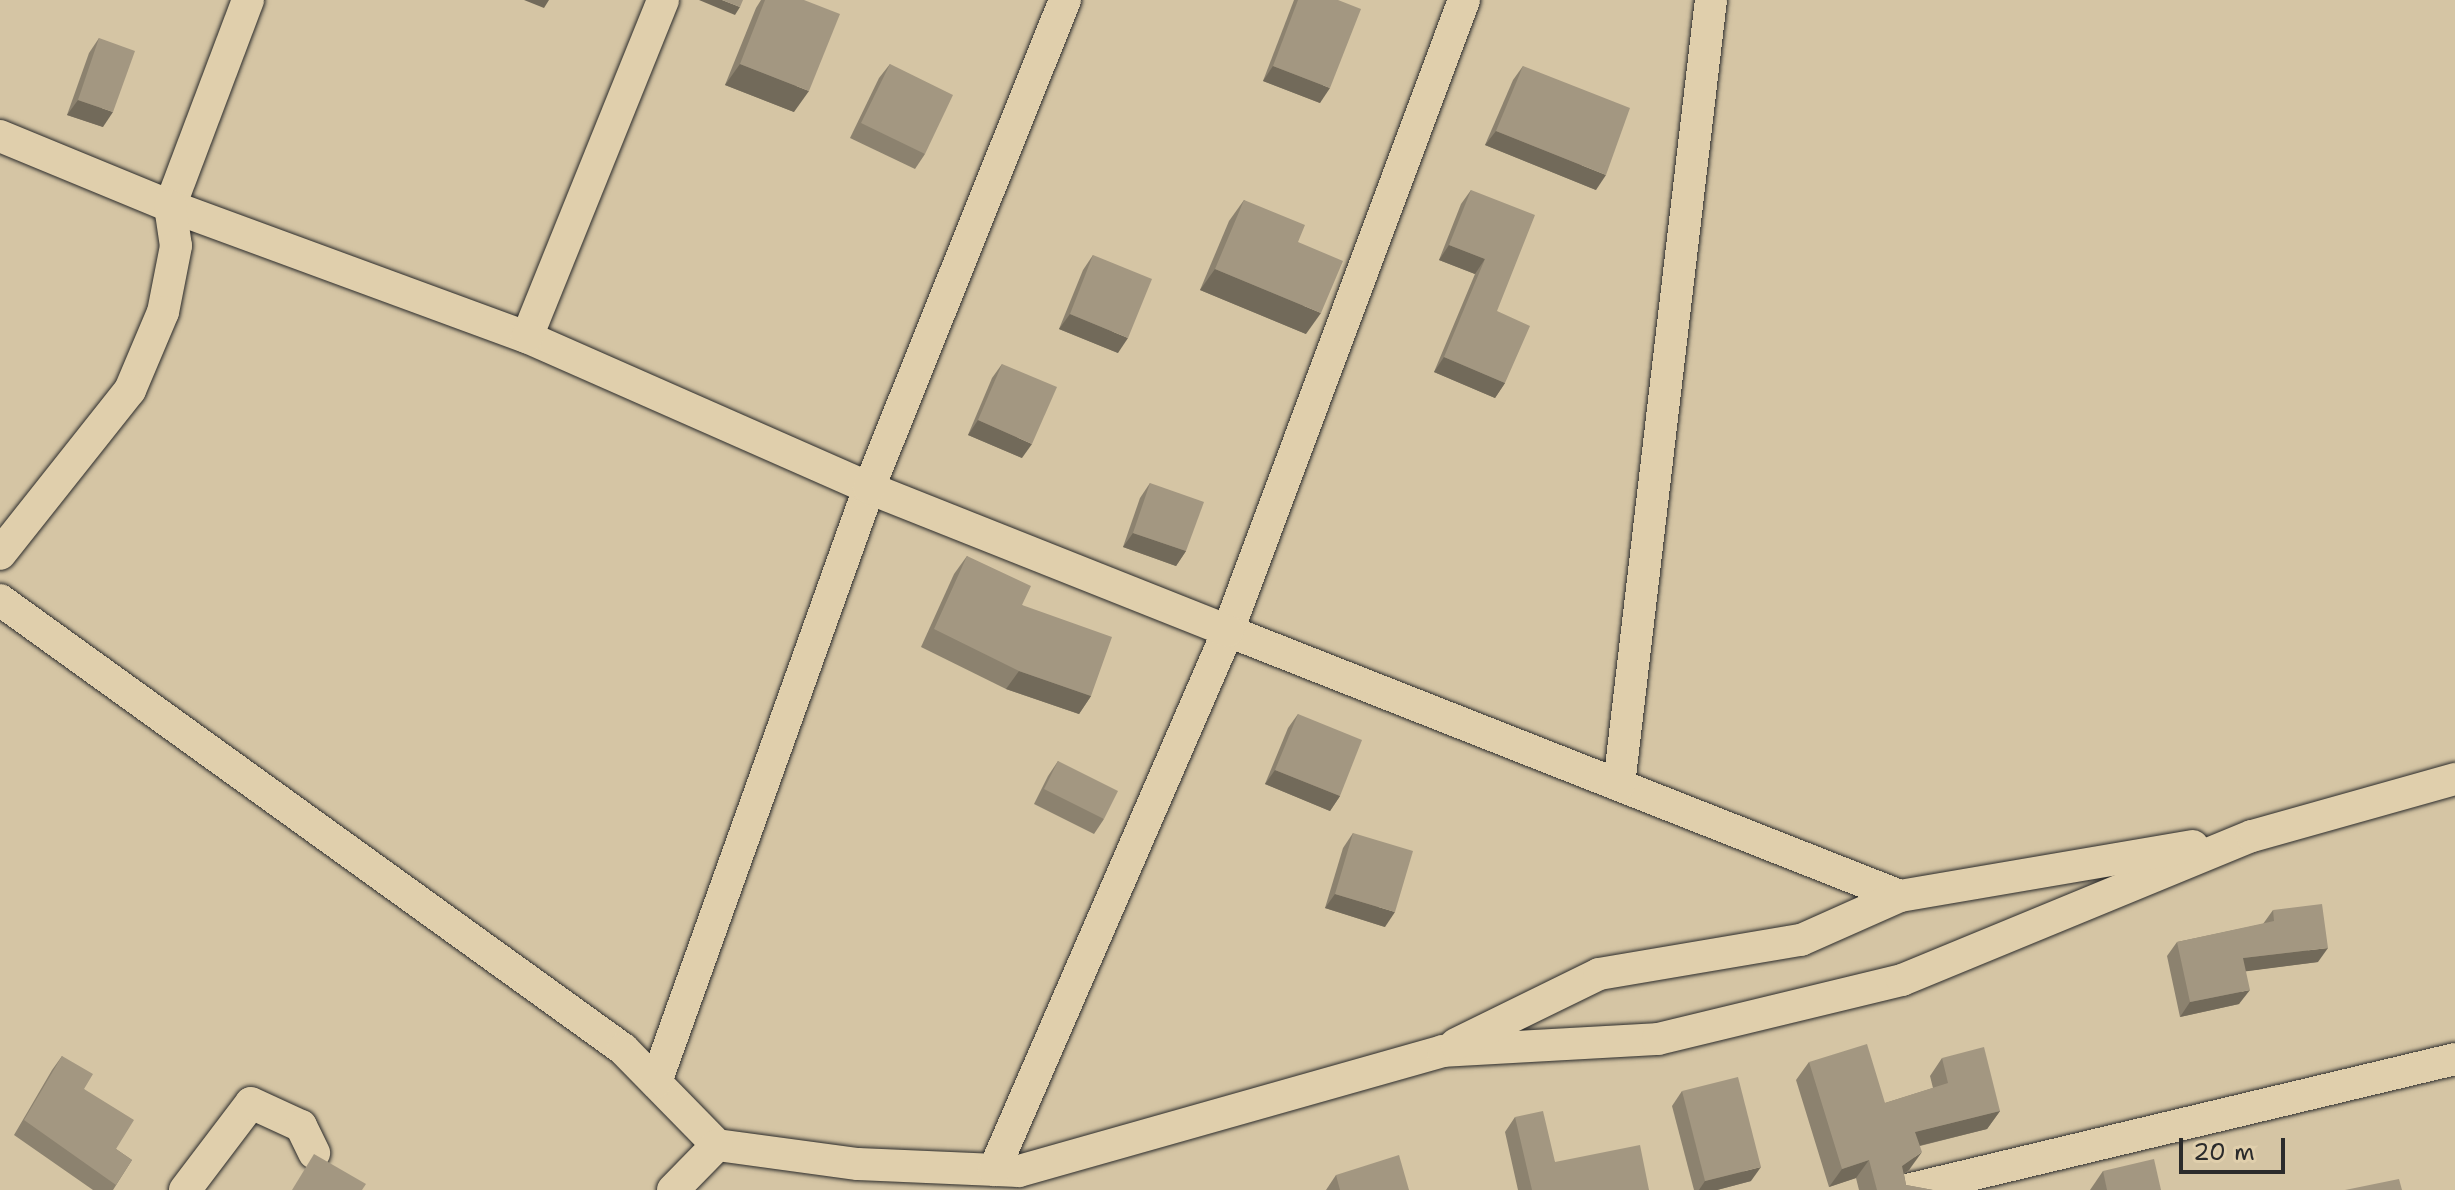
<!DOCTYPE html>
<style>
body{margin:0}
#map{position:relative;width:2455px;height:1190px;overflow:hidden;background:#d5c5a4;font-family:"Shantell Sans",sans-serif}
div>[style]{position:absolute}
.roads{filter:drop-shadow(0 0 2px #2b2b2b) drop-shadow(0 0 2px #2b2b2b)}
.minor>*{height:32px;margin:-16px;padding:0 16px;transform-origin:16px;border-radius:16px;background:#e0cfac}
.wall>*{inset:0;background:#8c826f}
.shaded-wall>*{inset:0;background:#726a5a}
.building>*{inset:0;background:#a39781}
span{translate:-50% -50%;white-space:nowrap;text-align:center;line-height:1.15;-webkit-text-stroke:6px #e0cfac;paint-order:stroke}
.scale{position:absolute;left:2179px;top:1138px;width:106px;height:36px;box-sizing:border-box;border:4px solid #2b2b2b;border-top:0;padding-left:10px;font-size:24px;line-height:28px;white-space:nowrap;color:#2b2b2b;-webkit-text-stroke:6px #e0cfac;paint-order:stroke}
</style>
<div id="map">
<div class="roads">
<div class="minor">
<div style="left:248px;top:0;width:220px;rotate:110.7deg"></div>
<div style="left:170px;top:206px;width:380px;rotate:20.2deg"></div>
<div style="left:1464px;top:0;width:674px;rotate:110.51deg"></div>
<div style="left:1228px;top:631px;width:722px;rotate:21.52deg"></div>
<div style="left:0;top:136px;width:184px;rotate:22.4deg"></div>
<div style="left:170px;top:206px;width:40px;rotate:81.5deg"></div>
<div style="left:176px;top:246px;width:67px;rotate:101.1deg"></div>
<div style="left:163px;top:312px;width:85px;rotate:112.9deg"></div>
<div style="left:130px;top:390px;width:209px;rotate:128.4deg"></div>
<div style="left:0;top:600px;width:768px;rotate:35.78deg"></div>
<div style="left:623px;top:1049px;width:134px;rotate:45.6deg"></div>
<div style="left:717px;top:1145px;width:142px;rotate:7.7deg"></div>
<div style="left:858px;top:1164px;width:161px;rotate:2.5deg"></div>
<div style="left:1019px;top:1171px;width:441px;rotate:-15.8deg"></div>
<div style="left:1443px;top:1051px;width:215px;rotate:-3.2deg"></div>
<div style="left:1658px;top:1039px;width:251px;rotate:-13.6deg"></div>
<div style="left:1902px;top:980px;width:378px;rotate:-22.4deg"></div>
<div style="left:2252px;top:836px;width:211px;rotate:-15.7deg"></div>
<div style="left:1619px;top:785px;width:790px;rotate:-83.32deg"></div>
<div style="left:1456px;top:1044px;width:159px;rotate:-26.1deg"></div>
<div style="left:1599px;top:974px;width:205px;rotate:-9.6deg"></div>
<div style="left:1801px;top:940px;width:108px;rotate:-24deg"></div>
<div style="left:1900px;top:896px;width:297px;rotate:-9.7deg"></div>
<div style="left:656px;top:1082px;width:631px;rotate:-70.27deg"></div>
<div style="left:869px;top:488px;width:374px;rotate:-156.2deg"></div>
<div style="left:527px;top:337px;width:363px;rotate:-68deg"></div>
<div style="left:994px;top:1170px;width:588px;rotate:-66.53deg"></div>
<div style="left:1228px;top:631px;width:386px;rotate:-158.3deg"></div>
<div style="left:869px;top:488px;width:526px;rotate:-68.12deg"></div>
<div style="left:185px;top:1190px;width:109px;rotate:-52.8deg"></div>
<div style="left:251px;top:1103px;width:55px;rotate:24.7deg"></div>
<div style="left:301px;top:1126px;width:30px;rotate:64deg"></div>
<div style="left:673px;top:1190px;width:63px;rotate:-45.6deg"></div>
<div style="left:1907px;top:1190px;width:563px;rotate:-13.44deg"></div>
</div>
</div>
<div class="wall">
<div style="clip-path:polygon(761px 0,804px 0,794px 112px,725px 85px,756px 8px)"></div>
<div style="clip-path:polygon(1294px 0,1338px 0,1320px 103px,1263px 81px)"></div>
<div style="clip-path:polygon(99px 38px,103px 127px,67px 115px,89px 53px)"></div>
<div style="clip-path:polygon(890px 64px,925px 154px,915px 169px,850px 138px,879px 78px)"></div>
<div style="clip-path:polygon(1523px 66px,1596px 190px,1485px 145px,1513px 80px)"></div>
<div style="clip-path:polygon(1471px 190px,1497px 311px,1505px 383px,1495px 398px,1434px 372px,1475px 274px,1439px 260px,1461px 204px)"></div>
<div style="clip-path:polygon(1244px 200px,1298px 242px,1306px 334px,1200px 290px,1229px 221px)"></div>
<div style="clip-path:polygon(1093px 255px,1118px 353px,1059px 329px,1083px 270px)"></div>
<div style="clip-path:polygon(1002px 364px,1022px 458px,968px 435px,992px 378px)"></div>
<div style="clip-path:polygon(1150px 483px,1186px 551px,1176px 566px,1123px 547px,1140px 498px)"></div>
<div style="clip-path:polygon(967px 556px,1022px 605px,1091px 696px,1079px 714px,1006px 689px,921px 647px,954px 574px)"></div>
<div style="clip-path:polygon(1298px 714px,1340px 796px,1330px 811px,1265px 784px,1288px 728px)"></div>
<div style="clip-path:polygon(1058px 761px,1104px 819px,1094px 834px,1034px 804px,1048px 776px)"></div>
<div style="clip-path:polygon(1353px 833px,1385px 927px,1325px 908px,1343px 848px)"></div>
<div style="clip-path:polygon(2273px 910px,2318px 962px,2246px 971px,2239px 1004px,2180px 1017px,2167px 956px,2177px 942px,2263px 924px)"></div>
<div style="clip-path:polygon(62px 1056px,84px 1089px,116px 1149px,132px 1160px,113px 1190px,93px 1190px,14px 1135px,52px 1070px)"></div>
<div style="clip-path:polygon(1942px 1058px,2000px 1111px,1987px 1129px,1920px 1146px,1909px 1170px,1904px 1174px,1906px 1185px,1933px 1190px,1859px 1190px,1856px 1178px,1829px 1187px,1796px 1080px,1809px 1062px,1885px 1103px,1933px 1088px,1930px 1076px)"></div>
<div style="clip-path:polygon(1682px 1091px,1751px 1181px,1717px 1190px,1694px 1190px,1672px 1106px)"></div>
<div style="clip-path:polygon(1515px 1117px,1555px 1162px,1649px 1190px,1518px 1190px,1505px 1132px)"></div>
<div style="clip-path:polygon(2103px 1171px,2161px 1190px,2090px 1190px)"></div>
<div style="clip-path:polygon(1336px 1175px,1409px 1190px,1326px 1190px)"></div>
</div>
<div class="shaded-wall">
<div style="clip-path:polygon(524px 0,549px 0,544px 8px)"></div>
<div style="clip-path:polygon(699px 0,722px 0,740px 7px,735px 15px)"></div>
<div style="clip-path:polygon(740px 64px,809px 91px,794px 112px,725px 85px)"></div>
<div style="clip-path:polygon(1273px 66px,1330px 88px,1320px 103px,1263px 81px)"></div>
<div style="clip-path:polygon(78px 100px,113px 112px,103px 127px,67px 115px)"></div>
<div style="clip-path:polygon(1496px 131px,1606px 175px,1596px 190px,1485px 145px)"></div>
<div style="clip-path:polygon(1449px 245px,1485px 259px,1475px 274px,1439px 260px)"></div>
<div style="clip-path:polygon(1215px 269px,1321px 313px,1306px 334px,1200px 290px)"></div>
<div style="clip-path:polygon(1070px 314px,1128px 338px,1118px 353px,1059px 329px)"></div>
<div style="clip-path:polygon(1444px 357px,1505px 383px,1495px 398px,1434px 372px)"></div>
<div style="clip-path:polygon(978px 420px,1032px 444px,1022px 458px,968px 435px)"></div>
<div style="clip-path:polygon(1133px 533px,1186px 551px,1176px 566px,1123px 547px)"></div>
<div style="clip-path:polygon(1019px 671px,1091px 696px,1079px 714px,1006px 689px)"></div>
<div style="clip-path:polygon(1275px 770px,1340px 796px,1330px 811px,1265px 784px)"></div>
<div style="clip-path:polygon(1335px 894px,1395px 912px,1385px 927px,1325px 908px)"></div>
<div style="clip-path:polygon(2328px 948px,2318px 962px,2233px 973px,2243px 958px)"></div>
<div style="clip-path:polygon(2250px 990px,2239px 1004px,2180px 1017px,2190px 1002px)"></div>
<div style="clip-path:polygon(2000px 1111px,1987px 1129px,1902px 1150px,1915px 1132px)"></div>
<div style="clip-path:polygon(1922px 1152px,1909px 1170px,1889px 1184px,1902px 1166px)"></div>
<div style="clip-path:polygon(1869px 1160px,1856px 1178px,1829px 1187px,1842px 1169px)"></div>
<div style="clip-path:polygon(1761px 1167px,1751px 1181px,1717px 1190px,1699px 1190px,1705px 1181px)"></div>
</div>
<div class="building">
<div style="clip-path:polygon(722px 0,743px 0,740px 7px)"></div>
<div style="clip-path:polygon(765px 0,804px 0,840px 14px,809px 91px,740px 64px)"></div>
<div style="clip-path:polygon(1298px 0,1338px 0,1361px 9px,1330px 88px,1273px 66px)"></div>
<div style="clip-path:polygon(99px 38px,135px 51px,113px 112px,78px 100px)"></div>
<div style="clip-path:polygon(890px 64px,953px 95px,925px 154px,861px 123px)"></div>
<div style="clip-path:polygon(1523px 66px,1630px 108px,1606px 175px,1496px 131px)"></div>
<div style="clip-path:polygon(1471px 190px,1535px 215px,1497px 311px,1530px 326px,1505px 383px,1444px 357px,1485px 259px,1449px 245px)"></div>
<div style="clip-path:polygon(1244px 200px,1305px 225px,1298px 242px,1343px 261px,1321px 313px,1215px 269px)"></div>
<div style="clip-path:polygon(1093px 255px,1152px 279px,1128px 338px,1070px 314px)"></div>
<div style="clip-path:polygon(1002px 364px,1057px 387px,1032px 444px,978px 420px)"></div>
<div style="clip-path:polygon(1150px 483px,1204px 502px,1186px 551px,1133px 533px)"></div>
<div style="clip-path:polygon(967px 556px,1031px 586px,1022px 605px,1112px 637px,1091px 696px,1019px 671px,934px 629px)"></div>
<div style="clip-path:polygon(1298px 714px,1362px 740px,1340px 796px,1275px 770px)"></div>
<div style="clip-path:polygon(1058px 761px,1118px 791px,1104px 819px,1044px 789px)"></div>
<div style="clip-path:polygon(1353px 833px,1413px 851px,1395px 912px,1335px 894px)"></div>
<div style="clip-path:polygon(2322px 904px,2328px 948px,2243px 958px,2250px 990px,2190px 1002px,2177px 942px,2274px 921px,2273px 910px)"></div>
<div style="clip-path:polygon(1867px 1044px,1885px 1103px,1948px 1083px,1942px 1058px,1984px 1047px,2000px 1111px,1915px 1132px,1922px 1152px,1902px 1166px,1906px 1185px,1933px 1190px,1877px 1190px,1869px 1160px,1842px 1169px,1809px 1062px)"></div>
<div style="clip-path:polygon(62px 1056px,93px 1074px,84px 1089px,134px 1120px,116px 1149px,132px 1160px,116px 1185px,24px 1120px)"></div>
<div style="clip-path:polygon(1738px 1077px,1761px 1167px,1705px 1181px,1682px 1091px)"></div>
<div style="clip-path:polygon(1543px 1111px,1555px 1162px,1640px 1145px,1649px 1190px,1532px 1190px,1515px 1117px)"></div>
<div style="clip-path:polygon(314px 1154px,366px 1184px,362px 1190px,292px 1190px)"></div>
<div style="clip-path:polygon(1399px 1155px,1409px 1190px,1340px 1190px,1336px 1175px)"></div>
<div style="clip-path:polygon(2154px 1159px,2161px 1190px,2107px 1190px,2103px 1171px)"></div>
<div style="clip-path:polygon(2399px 1179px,2402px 1190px,2345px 1190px)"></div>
</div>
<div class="scale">20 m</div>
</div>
